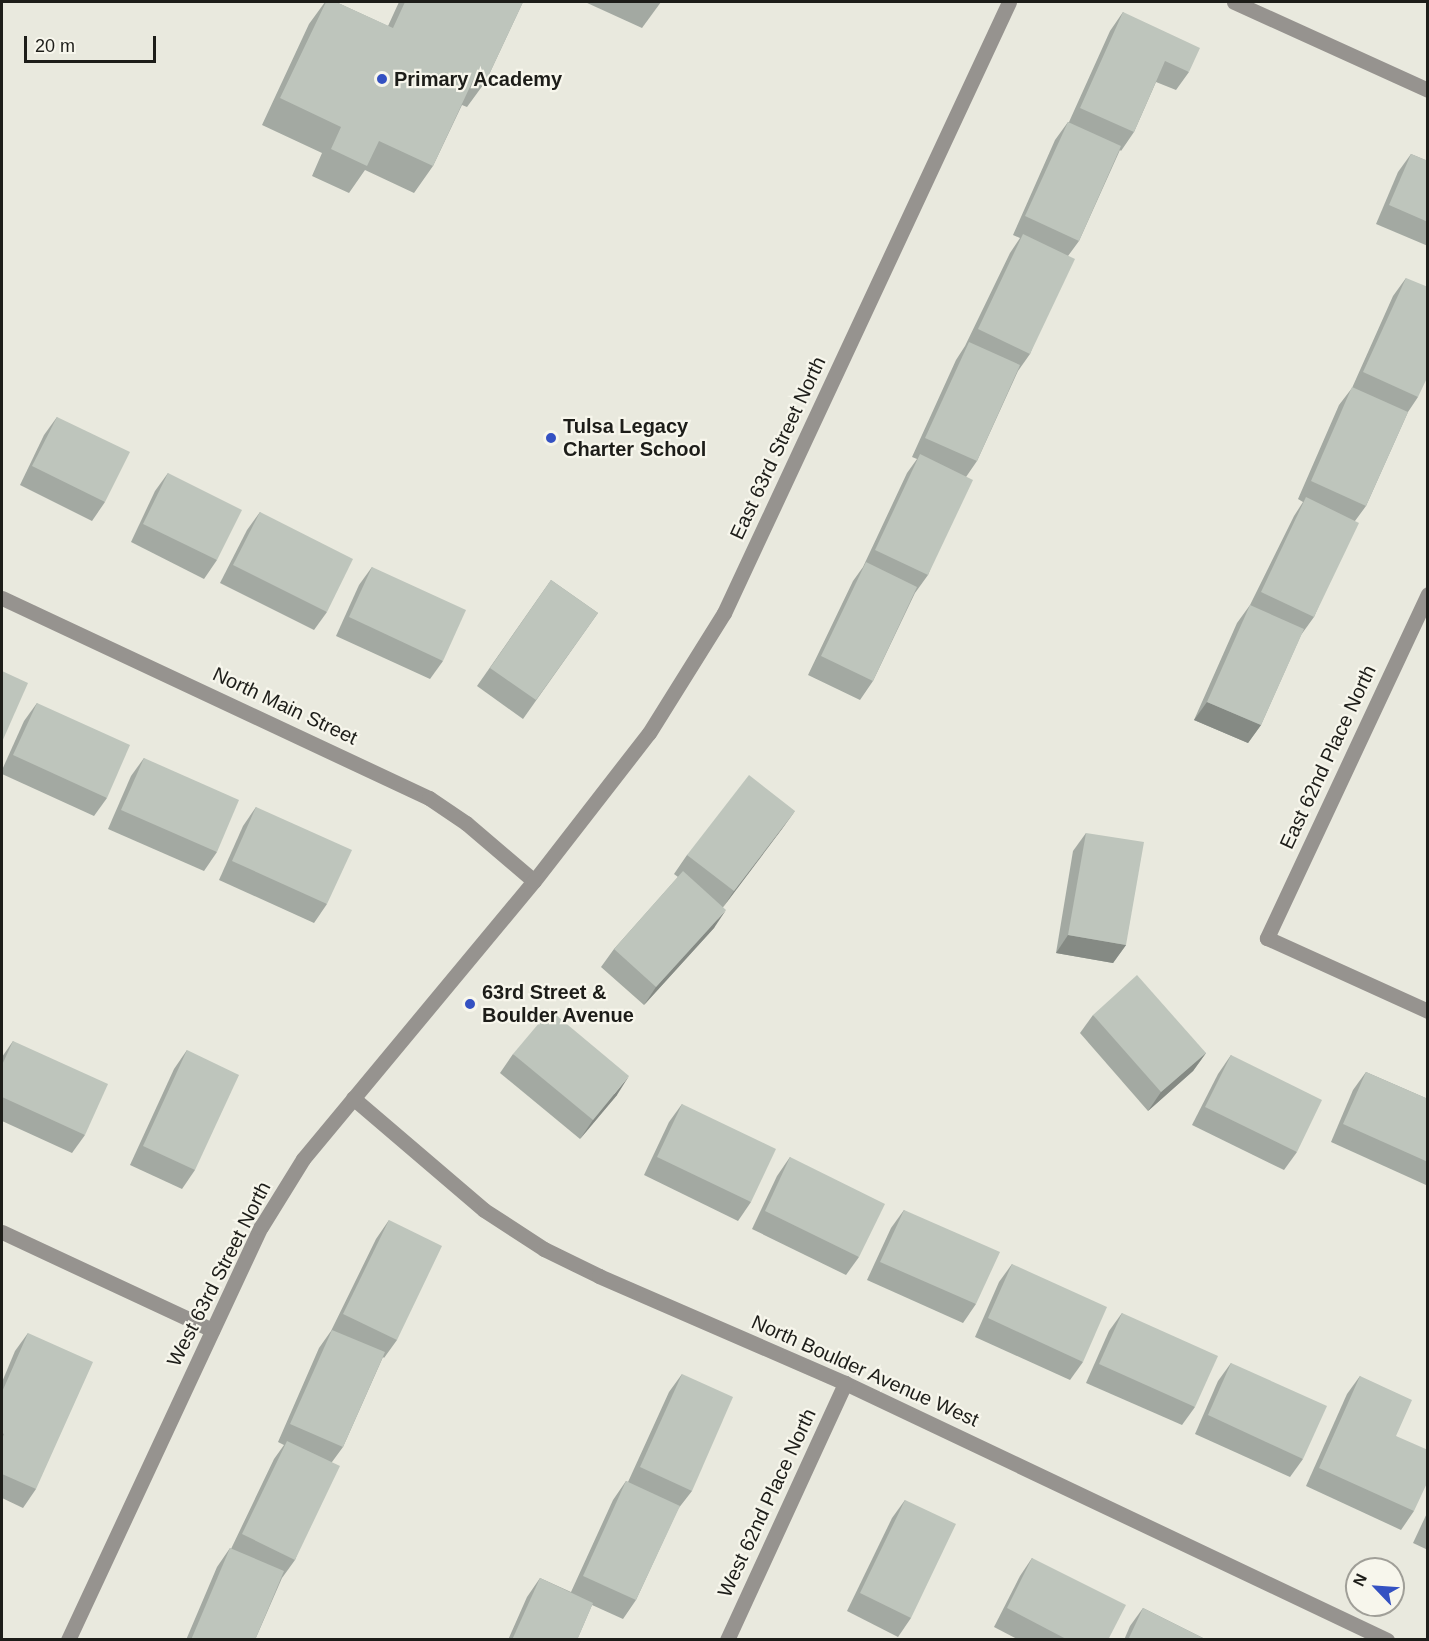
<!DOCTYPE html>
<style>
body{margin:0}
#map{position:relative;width:1429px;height:1641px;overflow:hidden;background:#e9e9de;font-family:Helvetica,sans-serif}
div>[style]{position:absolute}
.minor>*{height:15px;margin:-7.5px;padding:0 7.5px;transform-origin:7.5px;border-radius:7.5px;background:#96938f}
.wall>*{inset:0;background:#a3a9a2}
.shaded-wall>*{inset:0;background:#858a84}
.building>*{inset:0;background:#bec5bc}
.dots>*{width:16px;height:16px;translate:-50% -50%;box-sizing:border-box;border:3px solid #f7f6ec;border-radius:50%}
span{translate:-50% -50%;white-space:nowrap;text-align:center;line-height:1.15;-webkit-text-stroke:4.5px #f7f6ec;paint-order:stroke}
.poi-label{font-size:20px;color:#1d1d19;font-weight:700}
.left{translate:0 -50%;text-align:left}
.street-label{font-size:20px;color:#1d1d19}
.frame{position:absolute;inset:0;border:3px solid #1d1d19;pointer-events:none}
.north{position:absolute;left:1345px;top:1557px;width:60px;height:60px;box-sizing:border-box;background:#f7f6ec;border:2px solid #a09f98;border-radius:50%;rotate:295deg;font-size:16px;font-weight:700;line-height:24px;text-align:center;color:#1d1d19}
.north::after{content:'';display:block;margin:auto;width:21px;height:27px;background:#3451c2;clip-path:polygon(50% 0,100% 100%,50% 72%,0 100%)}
.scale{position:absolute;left:24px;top:36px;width:132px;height:27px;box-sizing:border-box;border:3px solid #1d1d19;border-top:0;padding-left:8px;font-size:18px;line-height:21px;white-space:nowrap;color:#1d1d19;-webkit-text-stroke:4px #f7f6ec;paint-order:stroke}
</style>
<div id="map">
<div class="minor">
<div style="left:1234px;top:2px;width:213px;rotate:24.4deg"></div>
<div style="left:1428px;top:594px;width:380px;rotate:115.1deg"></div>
<div style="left:1267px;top:938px;width:177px;rotate:24.4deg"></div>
<div style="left:2px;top:598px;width:472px;rotate:25.1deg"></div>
<div style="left:429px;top:798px;width:45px;rotate:34deg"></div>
<div style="left:466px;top:823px;width:89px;rotate:40.5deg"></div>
<div style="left:353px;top:1098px;width:172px;rotate:40.5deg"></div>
<div style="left:484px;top:1210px;width:72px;rotate:33deg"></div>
<div style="left:544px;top:1249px;width:61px;rotate:26.1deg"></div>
<div style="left:599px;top:1276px;width:268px;rotate:23.5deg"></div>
<div style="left:845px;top:1383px;width:600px;rotate:25.37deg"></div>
<div style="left:2px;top:1232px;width:232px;rotate:25deg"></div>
<div style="left:68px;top:1640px;width:456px;rotate:-65deg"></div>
<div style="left:261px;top:1227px;width:80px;rotate:-58.3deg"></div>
<div style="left:303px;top:1159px;width:361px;rotate:-50.3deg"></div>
<div style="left:534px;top:881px;width:187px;rotate:-52.2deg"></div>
<div style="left:649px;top:733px;width:142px;rotate:-58deg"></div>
<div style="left:724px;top:613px;width:674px;rotate:-64.99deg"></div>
<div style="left:727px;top:1640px;width:283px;rotate:-65.3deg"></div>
</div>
<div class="wall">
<div style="clip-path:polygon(325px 2px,336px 2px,388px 26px,399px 2px,523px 2px,486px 81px,467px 107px,462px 105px,433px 166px,414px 193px,365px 170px,349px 193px,312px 176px,322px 153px,262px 125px,309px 24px)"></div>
<div style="clip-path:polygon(585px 2px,661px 2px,642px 28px)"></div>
<div style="clip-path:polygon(1123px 12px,1189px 72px,1176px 90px,1156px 82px,1134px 132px,1121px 151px,1120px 150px,1079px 241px,1068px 256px,1030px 354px,1018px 371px,977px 461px,966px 477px,928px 575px,915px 593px,873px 681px,860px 700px,808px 675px,853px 581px,863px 567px,907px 473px,917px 459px,912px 457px,956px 360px,965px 346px,1010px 253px,1020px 238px,1013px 235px,1055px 140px,1068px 122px,1069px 122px,1110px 31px)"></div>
<div style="clip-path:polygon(1411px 154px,1428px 161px,1428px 246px,1376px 224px,1398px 172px)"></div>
<div style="clip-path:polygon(1406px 278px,1418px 397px,1408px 412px,1366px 506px,1355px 521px,1314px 617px,1301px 635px,1261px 725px,1248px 743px,1194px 720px,1237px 623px,1250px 605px,1294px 516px,1303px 502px,1298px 499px,1339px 405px,1352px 388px,1393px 296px)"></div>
<div style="clip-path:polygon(57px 417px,105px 502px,92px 521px,20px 485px,44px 435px)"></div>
<div style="clip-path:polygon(168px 473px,217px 560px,204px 579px,131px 542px,155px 491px)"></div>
<div style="clip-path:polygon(260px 512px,327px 612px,314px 630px,220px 583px,247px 530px)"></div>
<div style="clip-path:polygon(372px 567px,443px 661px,430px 679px,336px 636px,359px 585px)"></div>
<div style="clip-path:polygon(551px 580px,598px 613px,523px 719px,477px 686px)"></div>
<div style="clip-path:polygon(37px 703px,107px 798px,94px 816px,2px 774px,2px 770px,24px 721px)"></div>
<div style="clip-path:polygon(144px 758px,217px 852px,204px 871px,108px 829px,131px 776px)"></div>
<div style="clip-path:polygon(256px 807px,327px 904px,314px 923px,219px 880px,243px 826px)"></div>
<div style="clip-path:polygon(795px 811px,723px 907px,714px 928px,644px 1005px,601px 967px,614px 949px,678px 877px,674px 874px,687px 855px)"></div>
<div style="clip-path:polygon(1086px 833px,1126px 945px,1113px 963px,1056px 953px,1073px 851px)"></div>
<div style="clip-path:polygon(1093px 1015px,1206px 1053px,1193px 1071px,1148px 1111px,1080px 1033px)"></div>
<div style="clip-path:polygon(13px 1041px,85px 1135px,72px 1153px,2px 1121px,2px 1057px)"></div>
<div style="clip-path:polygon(187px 1050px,195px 1170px,182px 1189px,130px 1165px,174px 1069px)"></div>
<div style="clip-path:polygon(513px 1054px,617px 1095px,580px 1139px,500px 1073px)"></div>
<div style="clip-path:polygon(1231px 1055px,1297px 1152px,1284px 1170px,1192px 1125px,1218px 1074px)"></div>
<div style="clip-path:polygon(1366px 1072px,1428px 1099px,1428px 1183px,1426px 1185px,1331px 1142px,1353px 1090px)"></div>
<div style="clip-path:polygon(682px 1104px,751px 1202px,738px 1221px,644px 1175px,669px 1122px)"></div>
<div style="clip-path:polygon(790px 1157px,859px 1257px,846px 1275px,752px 1229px,777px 1176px)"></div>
<div style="clip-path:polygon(904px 1210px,976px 1304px,963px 1323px,867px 1280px,891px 1228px)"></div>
<div style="clip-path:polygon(389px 1220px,397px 1340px,384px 1358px,383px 1357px,343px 1447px,332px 1462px,295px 1560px,282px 1578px,255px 1640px,186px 1640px,217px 1567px,230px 1548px,231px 1549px,274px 1459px,284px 1445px,278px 1442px,319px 1348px,331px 1331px,376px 1239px)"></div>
<div style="clip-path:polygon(1012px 1264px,1083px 1362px,1070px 1380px,975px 1337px,999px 1282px)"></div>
<div style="clip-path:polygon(1122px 1313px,1195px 1407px,1182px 1425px,1086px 1383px,1109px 1331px)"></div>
<div style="clip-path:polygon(28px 1333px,36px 1489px,23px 1508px,2px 1498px,2px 1382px,15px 1351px)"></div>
<div style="clip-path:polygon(1231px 1363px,1303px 1459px,1290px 1477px,1195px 1434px,1218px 1381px)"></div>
<div style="clip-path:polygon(682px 1374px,692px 1491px,678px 1509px,636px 1600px,623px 1619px,592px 1605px,577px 1640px,508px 1640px,527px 1597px,540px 1578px,571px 1592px,613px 1500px,626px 1481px,628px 1482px,669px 1392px)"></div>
<div style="clip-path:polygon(1360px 1376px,1396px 1436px,1414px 1511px,1401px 1530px,1306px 1486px,1347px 1394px)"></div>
<div style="clip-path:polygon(905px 1500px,911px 1618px,898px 1637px,847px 1611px,892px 1518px)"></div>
<div style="clip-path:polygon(1428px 1511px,1428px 1550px,1413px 1543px)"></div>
<div style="clip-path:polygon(1032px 1558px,1108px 1640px,1019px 1640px,994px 1627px,1020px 1576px)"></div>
<div style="clip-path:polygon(1143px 1608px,1207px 1640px,1124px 1640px,1130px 1626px)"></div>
</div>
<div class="shaded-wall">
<div style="clip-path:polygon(1207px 702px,1261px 725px,1248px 743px,1194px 720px)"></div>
<div style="clip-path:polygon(795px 811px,782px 829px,721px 910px,734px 891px)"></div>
<div style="clip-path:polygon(726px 910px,714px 928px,644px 1005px,656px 987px)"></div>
<div style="clip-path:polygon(1068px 935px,1126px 945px,1113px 963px,1056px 953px)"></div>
<div style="clip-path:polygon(1206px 1053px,1193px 1071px,1148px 1111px,1161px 1092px)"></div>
<div style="clip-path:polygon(629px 1076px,617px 1095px,580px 1139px,593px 1120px)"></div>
</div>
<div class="building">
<div style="clip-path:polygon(326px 2px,336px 2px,393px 28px,405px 2px,523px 2px,486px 81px,475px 76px,433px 166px,379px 141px,367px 166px,331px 149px,341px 127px,280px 98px)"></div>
<div style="clip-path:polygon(1123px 12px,1200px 48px,1189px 72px,1165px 61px,1134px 132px,1080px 108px)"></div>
<div style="clip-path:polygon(1068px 122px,1121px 146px,1079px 241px,1025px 216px)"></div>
<div style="clip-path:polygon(1411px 154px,1428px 161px,1428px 222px,1389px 205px)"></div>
<div style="clip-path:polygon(1023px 234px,1075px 259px,1030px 354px,978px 329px)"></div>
<div style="clip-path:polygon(1406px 278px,1428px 287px,1428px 376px,1418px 397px,1363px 372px)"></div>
<div style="clip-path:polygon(969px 342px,1020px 365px,977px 461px,925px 438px)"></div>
<div style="clip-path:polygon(1352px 387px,1408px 412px,1366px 506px,1311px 481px)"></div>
<div style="clip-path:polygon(57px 417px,130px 452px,105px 502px,32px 466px)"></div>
<div style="clip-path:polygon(920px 454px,973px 480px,928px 575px,875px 550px)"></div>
<div style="clip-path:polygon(168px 473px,242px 510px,217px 560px,143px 524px)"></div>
<div style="clip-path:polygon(1306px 497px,1359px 523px,1314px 617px,1261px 592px)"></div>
<div style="clip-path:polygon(260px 512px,353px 559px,327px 612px,233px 565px)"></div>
<div style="clip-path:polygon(866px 562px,917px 587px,873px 681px,821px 656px)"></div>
<div style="clip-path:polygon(372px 567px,466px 610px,443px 661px,349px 617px)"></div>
<div style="clip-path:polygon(551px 580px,598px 613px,536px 700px,490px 668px)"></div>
<div style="clip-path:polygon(1250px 605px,1304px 629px,1261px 725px,1207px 702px)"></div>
<div style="clip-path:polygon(2px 671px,28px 683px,2px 742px)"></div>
<div style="clip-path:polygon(37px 703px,130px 745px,107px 798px,13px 755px)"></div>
<div style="clip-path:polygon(144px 758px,239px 800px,217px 852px,121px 810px)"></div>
<div style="clip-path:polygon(749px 775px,795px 811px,734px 891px,687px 855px)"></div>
<div style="clip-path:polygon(256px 807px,352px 850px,327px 904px,232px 861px)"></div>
<div style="clip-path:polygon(1086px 833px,1144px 842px,1126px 945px,1068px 935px)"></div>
<div style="clip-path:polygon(683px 871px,726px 910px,656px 987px,614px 949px)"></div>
<div style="clip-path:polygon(1137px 975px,1206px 1053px,1161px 1092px,1093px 1015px)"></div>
<div style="clip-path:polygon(550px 1010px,629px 1076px,593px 1120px,513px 1054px)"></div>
<div style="clip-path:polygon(13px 1041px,108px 1084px,85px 1135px,2px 1097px,2px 1065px)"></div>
<div style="clip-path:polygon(187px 1050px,239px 1075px,195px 1170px,143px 1146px)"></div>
<div style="clip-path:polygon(1231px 1055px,1322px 1100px,1297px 1152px,1205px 1107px)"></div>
<div style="clip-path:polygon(1366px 1072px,1428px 1099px,1428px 1162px,1343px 1124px)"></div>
<div style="clip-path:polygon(682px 1104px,776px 1149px,751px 1202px,657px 1157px)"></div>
<div style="clip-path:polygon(790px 1157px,885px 1204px,859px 1257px,765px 1211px)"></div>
<div style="clip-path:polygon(904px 1210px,1000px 1252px,976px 1304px,880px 1262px)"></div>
<div style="clip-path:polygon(389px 1220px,442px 1246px,397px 1340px,343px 1314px)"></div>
<div style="clip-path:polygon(1012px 1264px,1107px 1307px,1083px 1362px,988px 1318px)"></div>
<div style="clip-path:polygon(1122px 1313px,1218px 1356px,1195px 1407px,1099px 1364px)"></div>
<div style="clip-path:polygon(332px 1330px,385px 1352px,343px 1447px,290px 1424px)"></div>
<div style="clip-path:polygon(28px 1333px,93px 1362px,36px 1489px,2px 1474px,2px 1439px,4px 1434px,2px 1433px,2px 1392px)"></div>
<div style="clip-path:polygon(1231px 1363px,1327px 1406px,1303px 1459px,1208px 1415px)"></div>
<div style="clip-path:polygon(682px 1374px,733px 1397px,692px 1491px,640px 1467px)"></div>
<div style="clip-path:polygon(1360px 1376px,1412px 1400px,1396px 1436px,1428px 1450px,1428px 1481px,1414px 1511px,1319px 1468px)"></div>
<div style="clip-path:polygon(287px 1441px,340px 1466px,295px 1560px,242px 1534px)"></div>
<div style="clip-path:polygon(626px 1481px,680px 1506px,636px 1600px,583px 1576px)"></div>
<div style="clip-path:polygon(905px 1500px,956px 1524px,911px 1618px,860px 1593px)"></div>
<div style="clip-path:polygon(230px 1548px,284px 1571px,255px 1640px,191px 1640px)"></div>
<div style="clip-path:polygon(1032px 1558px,1126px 1605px,1108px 1640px,1068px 1640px,1007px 1608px)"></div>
<div style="clip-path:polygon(540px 1578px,593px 1603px,577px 1640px,512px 1640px)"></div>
<div style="clip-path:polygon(1143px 1608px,1207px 1640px,1128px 1640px)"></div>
</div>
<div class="dots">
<div style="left:382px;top:79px;background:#3451c2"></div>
<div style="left:551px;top:438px;background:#3451c2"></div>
<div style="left:470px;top:1004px;background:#3451c2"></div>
</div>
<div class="poi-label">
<span class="left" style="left:394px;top:79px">Primary Academy</span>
<span class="left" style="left:563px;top:438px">Tulsa Legacy<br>Charter School</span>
<span class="left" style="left:482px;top:1004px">63rd Street &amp;<br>Boulder Avenue</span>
</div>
<div class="street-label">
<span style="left:778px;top:448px;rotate:-65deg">East 63rd Street North</span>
<span style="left:285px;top:706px;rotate:25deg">North Main Street</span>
<span style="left:1328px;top:757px;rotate:-65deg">East 62nd Place North</span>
<span style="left:219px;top:1274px;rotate:-63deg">West 63rd Street North</span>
<span style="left:865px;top:1371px;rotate:24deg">North Boulder Avenue West</span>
<span style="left:767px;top:1503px;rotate:-65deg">West 62nd Place North</span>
</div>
<div class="frame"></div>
<div class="north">N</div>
<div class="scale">20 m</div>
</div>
